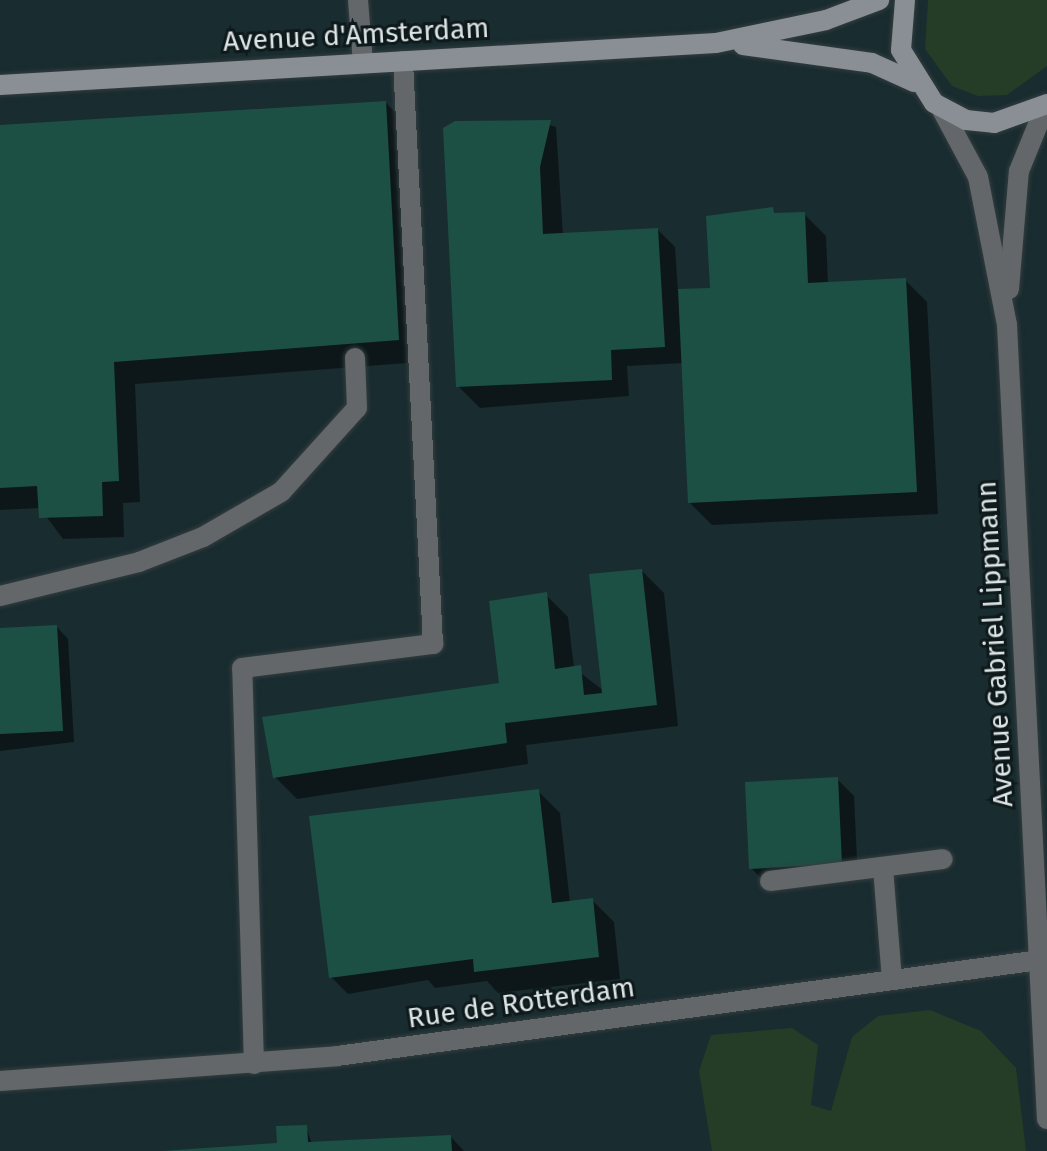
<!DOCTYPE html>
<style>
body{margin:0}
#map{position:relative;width:1047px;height:1151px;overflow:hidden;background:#172224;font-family:"Fira Sans",sans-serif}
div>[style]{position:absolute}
.built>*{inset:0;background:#192c30}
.green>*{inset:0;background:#253d26}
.shadow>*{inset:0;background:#0007}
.building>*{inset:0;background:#1d5045}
.roads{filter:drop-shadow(0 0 2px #333d3f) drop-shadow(0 0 2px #333d3f)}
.lane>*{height:20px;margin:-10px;padding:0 10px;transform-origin:10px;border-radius:10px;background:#63676a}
.street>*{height:20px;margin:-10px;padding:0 10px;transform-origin:10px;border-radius:10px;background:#63676a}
.secondary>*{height:20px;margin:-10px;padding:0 10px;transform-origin:10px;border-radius:10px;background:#898f94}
span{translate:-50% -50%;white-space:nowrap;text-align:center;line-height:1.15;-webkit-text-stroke:6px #0e191b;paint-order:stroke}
.street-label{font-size:28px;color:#dde4e5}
</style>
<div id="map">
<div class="built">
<div style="clip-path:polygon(0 0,1047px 0,1047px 1151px,0 1151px)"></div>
</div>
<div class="green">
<div style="clip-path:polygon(928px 0,1047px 0,1047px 66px,1007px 95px,978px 96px,952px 86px,925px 49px)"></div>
<div style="clip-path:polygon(930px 1010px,981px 1031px,1016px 1068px,1026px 1151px,712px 1151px,699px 1071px,711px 1035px,792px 1028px,818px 1045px,811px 1105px,831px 1111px,852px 1037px,878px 1016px)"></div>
</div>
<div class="shadow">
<div style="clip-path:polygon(386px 103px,408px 125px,420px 362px,135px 384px,140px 502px,123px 503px,124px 537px,63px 539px,40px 508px,0 510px,0 127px)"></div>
<div style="clip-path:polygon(539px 122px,556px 127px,563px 235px,658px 230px,675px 247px,678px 291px,712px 290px,804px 214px,826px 236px,828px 284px,905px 280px,927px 302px,938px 514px,712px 525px,690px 503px,684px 363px,627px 366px,629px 396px,480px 408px,458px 386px)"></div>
<div style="clip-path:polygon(642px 571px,664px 593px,678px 726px,526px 745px,528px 764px,297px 799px,275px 777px,502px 684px,546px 595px,568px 617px,574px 668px,604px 691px)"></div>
<div style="clip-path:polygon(57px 627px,68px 639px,74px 742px,0 751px,0 630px)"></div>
<div style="clip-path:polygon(837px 779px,854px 796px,858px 881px,768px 885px,751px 868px)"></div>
<div style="clip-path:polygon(538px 791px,560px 813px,570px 903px,592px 900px,614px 922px,620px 979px,498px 993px,487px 981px,435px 988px,428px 980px,348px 994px,331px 977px)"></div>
<div style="clip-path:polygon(306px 1127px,312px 1144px,451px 1137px,464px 1151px,161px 1151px,286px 1145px)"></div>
</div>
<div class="building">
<div style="clip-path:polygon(386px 101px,399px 340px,114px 362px,119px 481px,102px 482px,103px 516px,39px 518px,37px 486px,0 488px,0 125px)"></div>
<div style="clip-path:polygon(551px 120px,540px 167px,543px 234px,658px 228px,665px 347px,611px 350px,612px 380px,456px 387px,443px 128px,455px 121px)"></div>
<div style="clip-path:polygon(773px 207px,774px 213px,805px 212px,808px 283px,906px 278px,917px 492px,688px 503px,678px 289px,710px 288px,706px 216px)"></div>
<div style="clip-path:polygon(642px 569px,657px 705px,505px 723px,507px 743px,273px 778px,262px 717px,499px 683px,489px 601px,547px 592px,555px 669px,581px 665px,584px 695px,602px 693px,589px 574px)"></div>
<div style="clip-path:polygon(57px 625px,63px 731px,0 734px,0 628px)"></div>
<div style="clip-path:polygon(838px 777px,842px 864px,749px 869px,745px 782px)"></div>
<div style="clip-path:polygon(539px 789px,552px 903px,593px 898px,599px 957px,474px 972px,473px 959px,329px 978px,309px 816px)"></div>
<div style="clip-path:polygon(307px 1125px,308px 1142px,451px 1135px,452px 1151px,161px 1151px,277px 1143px,276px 1126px)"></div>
</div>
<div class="roads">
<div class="lane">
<div style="left:358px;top:0;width:63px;rotate:85.5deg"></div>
<div style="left:0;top:596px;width:143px;rotate:-13.7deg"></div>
<div style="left:139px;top:562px;width:69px;rotate:-21.3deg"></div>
<div style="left:203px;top:537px;width:90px;rotate:-30deg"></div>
<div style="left:281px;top:492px;width:113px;rotate:-47.9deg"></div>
<div style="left:357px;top:408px;width:50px;rotate:-92.3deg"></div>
<div style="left:883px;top:868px;width:112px;rotate:85.4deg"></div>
<div style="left:770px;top:881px;width:174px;rotate:-7.2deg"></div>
<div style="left:254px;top:1064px;width:396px;rotate:-91.7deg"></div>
<div style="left:242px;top:668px;width:193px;rotate:-7.2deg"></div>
<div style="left:433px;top:644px;width:584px;rotate:-92.95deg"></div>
</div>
<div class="street">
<div style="left:941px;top:108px;width:78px;rotate:61.8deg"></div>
<div style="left:978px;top:177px;width:151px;rotate:78.9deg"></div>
<div style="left:1007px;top:325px;width:795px;rotate:87.12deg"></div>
<div style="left:1009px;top:289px;width:118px;rotate:-85.2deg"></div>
<div style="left:1019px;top:171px;width:71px;rotate:-67.8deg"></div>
<div style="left:0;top:1081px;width:338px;rotate:-4.2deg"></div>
<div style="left:337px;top:1056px;width:717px;rotate:-7.78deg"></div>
</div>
<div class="secondary">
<div style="left:905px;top:0;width:50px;rotate:94.6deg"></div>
<div style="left:901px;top:50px;width:62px;rotate:58.1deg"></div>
<div style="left:934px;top:103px;width:36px;rotate:28deg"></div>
<div style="left:966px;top:120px;width:28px;rotate:6deg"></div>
<div style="left:994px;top:123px;width:56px;rotate:-19.7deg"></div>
<div style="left:743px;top:45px;width:130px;rotate:7.9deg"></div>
<div style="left:872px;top:63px;width:46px;rotate:24.3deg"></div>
<div style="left:0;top:85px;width:717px;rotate:-3.36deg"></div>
<div style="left:716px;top:43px;width:112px;rotate:-11.8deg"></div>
<div style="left:826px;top:20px;width:57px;rotate:-20.7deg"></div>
</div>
</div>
<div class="street-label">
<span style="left:356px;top:35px;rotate:-3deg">Avenue d'Amsterdam</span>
<span style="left:995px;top:644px;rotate:-93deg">Avenue Gabriel Lippmann</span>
<span style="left:521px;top:1003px;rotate:-8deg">Rue de Rotterdam</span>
</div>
</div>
